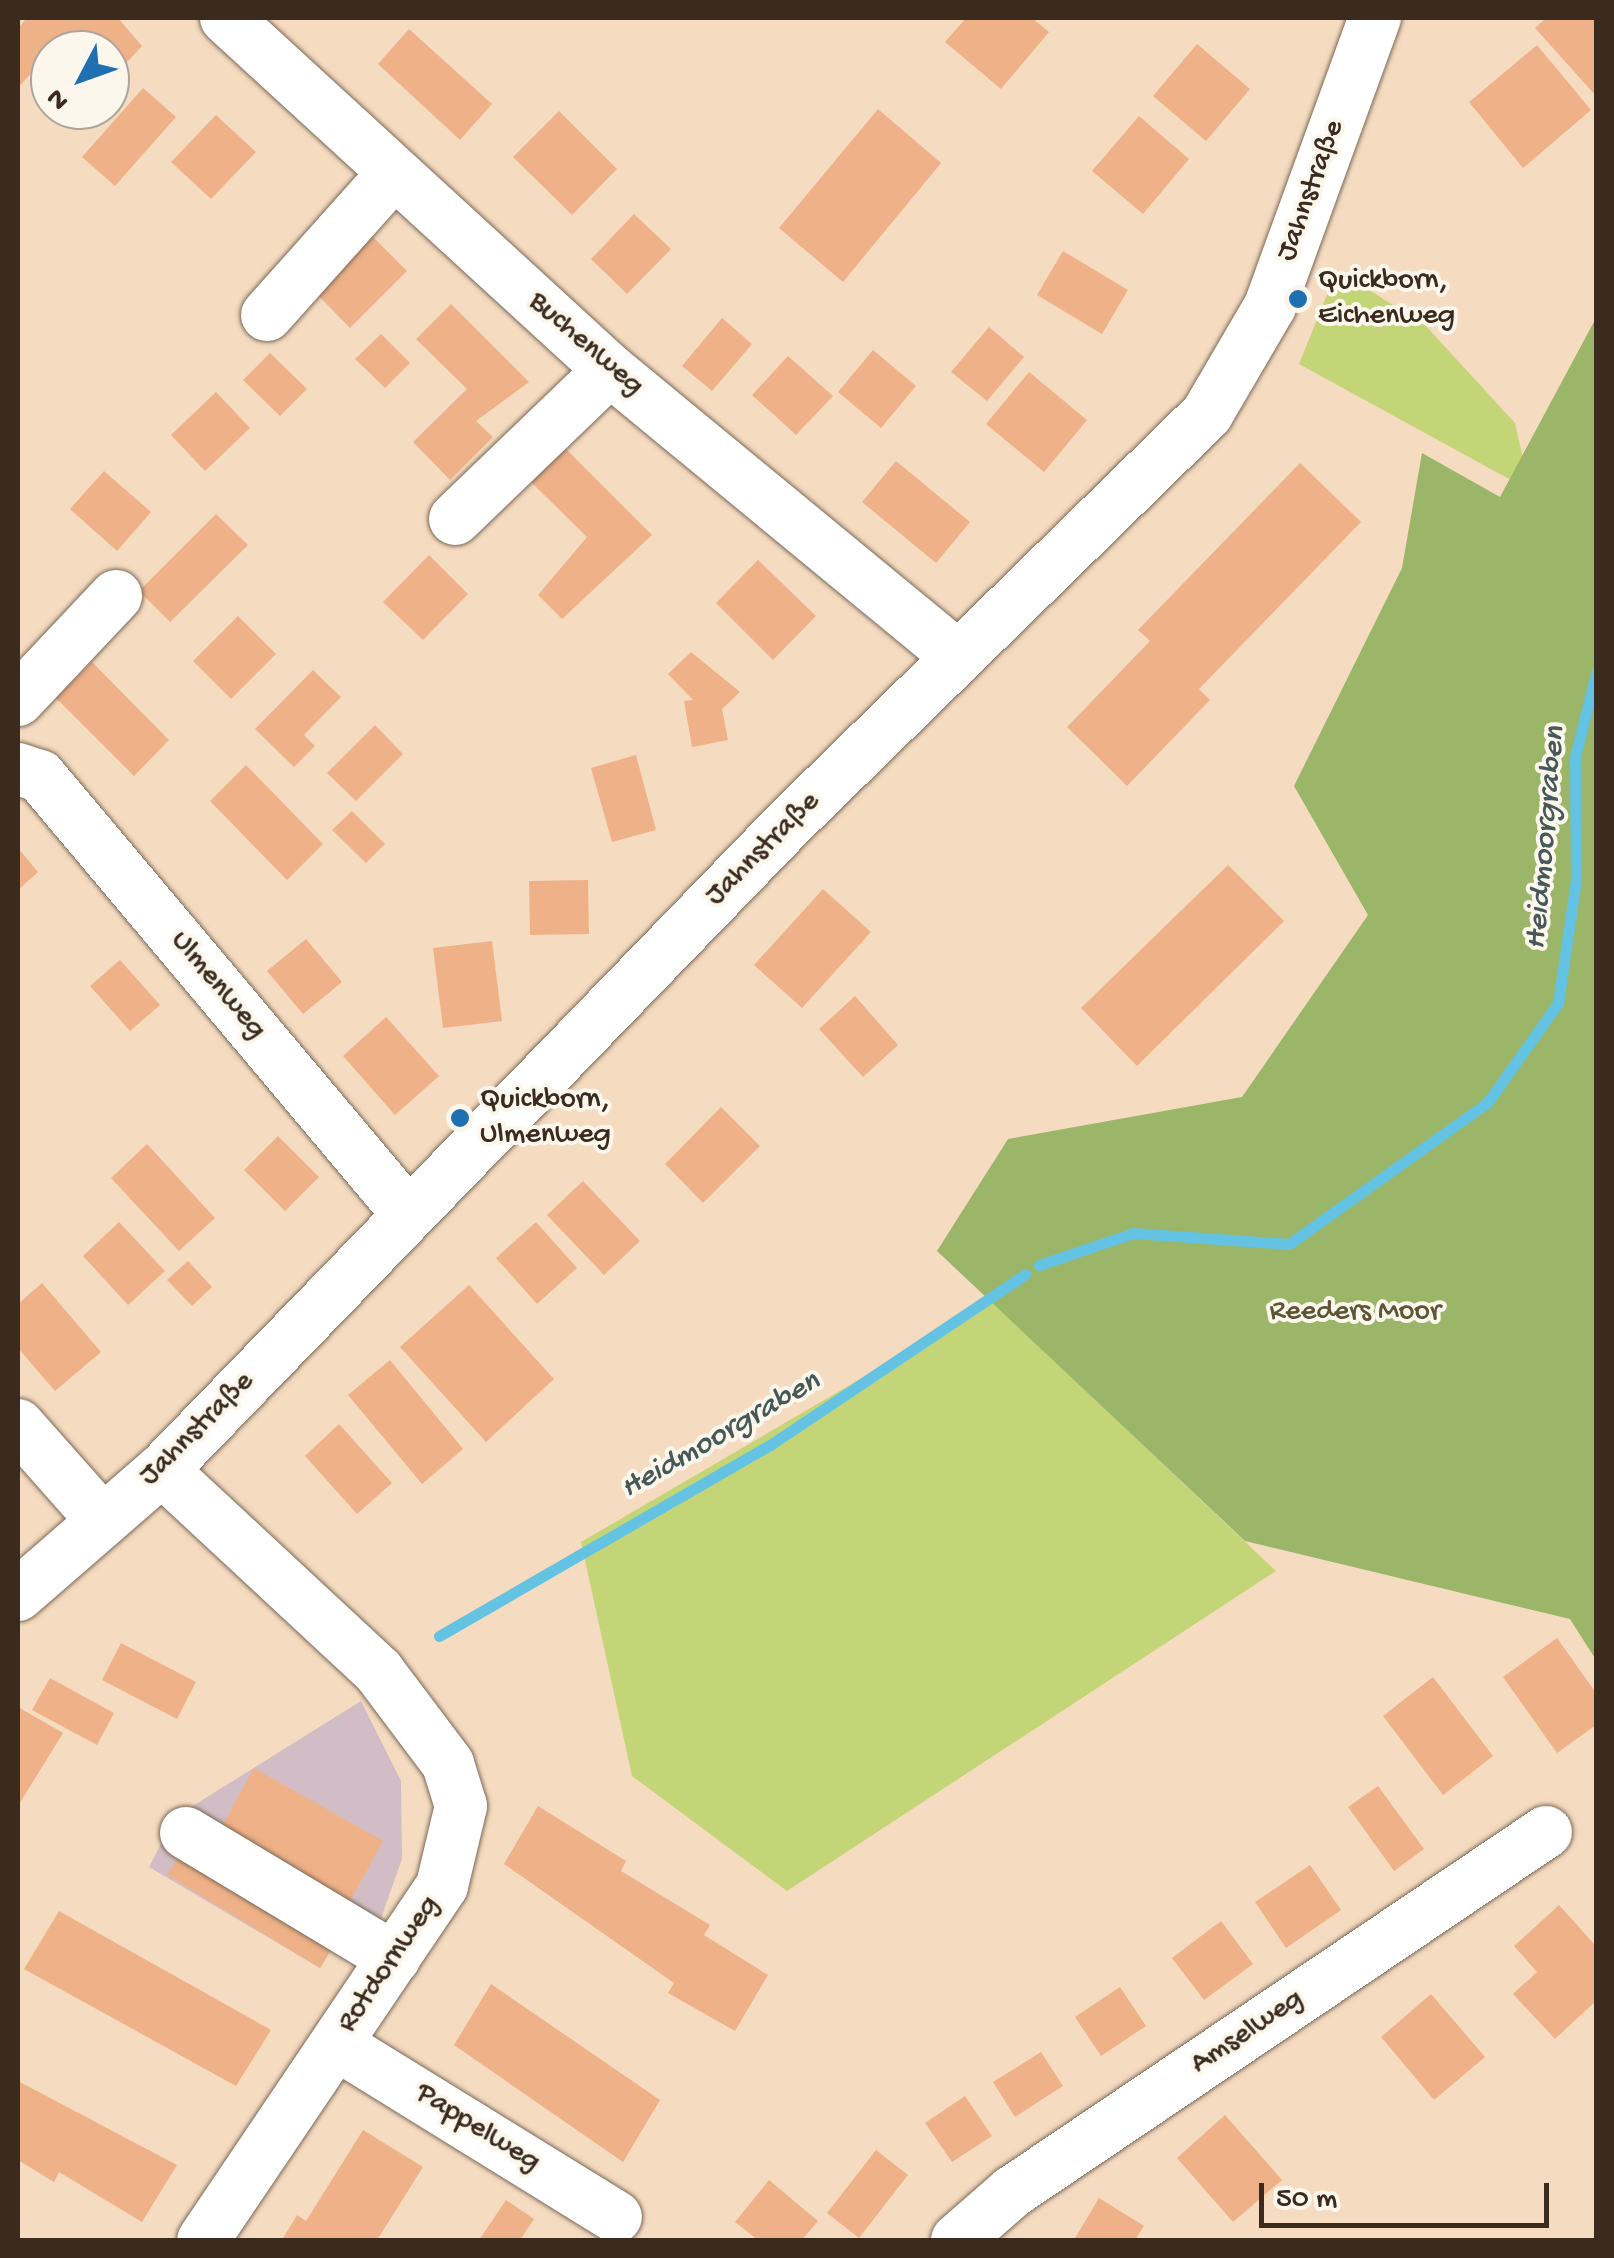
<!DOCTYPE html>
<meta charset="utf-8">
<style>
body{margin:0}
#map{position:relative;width:1614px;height:2258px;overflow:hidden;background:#f5dcc0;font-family:"Gochi Hand",sans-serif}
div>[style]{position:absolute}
.industrial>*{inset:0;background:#d2bdc6}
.green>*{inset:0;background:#c4d578}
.forest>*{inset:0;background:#9bb668}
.stream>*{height:11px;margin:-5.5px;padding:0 5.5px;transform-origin:5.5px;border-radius:5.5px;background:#64c3e2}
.building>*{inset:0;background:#efb188}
.roads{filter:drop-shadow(0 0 2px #7c6857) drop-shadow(0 0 2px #7c6857)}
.minor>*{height:52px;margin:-26px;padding:0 26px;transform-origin:26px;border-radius:26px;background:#fff}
.dots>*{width:28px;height:28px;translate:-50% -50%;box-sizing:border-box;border:5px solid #fbf7ec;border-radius:50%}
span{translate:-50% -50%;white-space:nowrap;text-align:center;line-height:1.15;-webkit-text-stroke:8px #fbf7ec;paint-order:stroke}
.street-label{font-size:30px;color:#3b2a1e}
.poi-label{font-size:30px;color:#3b2a1e}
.left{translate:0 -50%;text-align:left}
.park-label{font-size:30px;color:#5d5534}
.water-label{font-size:32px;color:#475859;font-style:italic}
.frame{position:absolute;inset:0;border:20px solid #3b2a1e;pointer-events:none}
.north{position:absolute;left:30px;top:30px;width:100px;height:100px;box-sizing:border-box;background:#fbf7ec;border:2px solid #aea59a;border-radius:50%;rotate:229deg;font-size:28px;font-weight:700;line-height:40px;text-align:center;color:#3b2a1e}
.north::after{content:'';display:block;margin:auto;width:35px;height:45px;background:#1f6fb2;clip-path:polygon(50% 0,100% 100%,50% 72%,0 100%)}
.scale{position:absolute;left:1259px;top:2183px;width:290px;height:45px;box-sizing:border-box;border:5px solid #3b2a1e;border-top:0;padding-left:12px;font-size:30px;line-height:35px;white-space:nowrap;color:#3b2a1e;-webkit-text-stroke:8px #fbf7ec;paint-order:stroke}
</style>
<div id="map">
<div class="industrial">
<div style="clip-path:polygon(361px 1701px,401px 1781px,402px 1859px,379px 1924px,334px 1945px,320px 1968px,149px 1867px,175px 1817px)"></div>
</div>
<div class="green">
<div style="clip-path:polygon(1337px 270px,1425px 325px,1515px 423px,1524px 463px,1509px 479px,1299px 364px)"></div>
<div style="clip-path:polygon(992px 1302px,1276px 1571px,787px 1891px,632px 1776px,581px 1542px)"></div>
</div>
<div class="forest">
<div style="clip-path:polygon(1596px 318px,1596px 1660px,1570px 1619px,1245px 1541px,937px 1251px,1008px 1139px,1242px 1097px,1368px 915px,1294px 786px,1402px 568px,1422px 453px,1500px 497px)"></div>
</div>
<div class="stream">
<div style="left:1039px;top:1265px;width:99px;rotate:-18.8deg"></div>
<div style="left:1133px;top:1233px;width:156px;rotate:4deg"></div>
<div style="left:1289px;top:1244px;width:243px;rotate:-35.5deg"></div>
<div style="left:1487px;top:1103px;width:123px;rotate:-54.6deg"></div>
<div style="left:1558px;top:1003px;width:124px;rotate:-81.7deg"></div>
<div style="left:1576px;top:880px;width:123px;rotate:-90.5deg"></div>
<div style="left:1575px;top:757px;width:87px;rotate:-76deg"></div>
<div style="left:439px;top:1636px;width:382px;rotate:-30deg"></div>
<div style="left:770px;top:1445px;width:307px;rotate:-33.8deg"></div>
</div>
<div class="building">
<div style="clip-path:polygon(27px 18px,118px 18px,142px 46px,118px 72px,110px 50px,50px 50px,50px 86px,33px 71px,18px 88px,18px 28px)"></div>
<div style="clip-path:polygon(966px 18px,1032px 18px,1049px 32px,1001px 89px,945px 42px)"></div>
<div style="clip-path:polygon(1546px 18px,1596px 18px,1596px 96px,1535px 28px)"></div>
<div style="clip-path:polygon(409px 29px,492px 104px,460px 140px,378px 64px)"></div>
<div style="clip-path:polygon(1197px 44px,1250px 89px,1206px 141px,1153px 96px)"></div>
<div style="clip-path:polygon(1537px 45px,1591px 110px,1523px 168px,1469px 102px)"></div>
<div style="clip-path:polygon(143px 88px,176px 117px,115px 186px,82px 157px)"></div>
<div style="clip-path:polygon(878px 109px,941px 163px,843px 282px,779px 228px)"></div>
<div style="clip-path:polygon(559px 111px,617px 169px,572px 215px,513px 157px)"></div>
<div style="clip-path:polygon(216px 115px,256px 152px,211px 199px,171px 162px)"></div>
<div style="clip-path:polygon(1139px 116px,1189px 159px,1143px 214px,1092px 171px)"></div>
<div style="clip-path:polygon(634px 214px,671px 249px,627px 294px,591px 259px)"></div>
<div style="clip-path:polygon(365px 229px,407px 271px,350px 328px,309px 286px)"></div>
<div style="clip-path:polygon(1063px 251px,1128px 290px,1102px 334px,1037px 295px)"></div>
<div style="clip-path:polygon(451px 304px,529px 382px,476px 421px,493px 437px,450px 480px,413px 442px,467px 389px,416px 339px)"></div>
<div style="clip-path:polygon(722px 318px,752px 344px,712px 391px,682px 366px)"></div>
<div style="clip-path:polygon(989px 327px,1024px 357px,987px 401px,951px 372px)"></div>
<div style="clip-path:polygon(381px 334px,410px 363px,385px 388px,355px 359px)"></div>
<div style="clip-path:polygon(873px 350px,916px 386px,881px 428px,838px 392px)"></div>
<div style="clip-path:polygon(270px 353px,307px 389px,280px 416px,243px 380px)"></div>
<div style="clip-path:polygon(788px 356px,833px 396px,796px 435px,752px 395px)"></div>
<div style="clip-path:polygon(1029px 372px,1087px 420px,1044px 472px,986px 424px)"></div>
<div style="clip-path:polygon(216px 392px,250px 428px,205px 471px,171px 435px)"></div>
<div style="clip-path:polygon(565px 448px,652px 535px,562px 619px,538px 595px,587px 537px,531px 482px)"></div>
<div style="clip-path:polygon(896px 461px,970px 522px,936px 563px,862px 502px)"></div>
<div style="clip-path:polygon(1300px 463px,1361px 522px,1199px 689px,1210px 700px,1127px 786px,1067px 727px,1150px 641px,1138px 630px)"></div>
<div style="clip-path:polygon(104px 471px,151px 512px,117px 551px,70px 509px)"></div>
<div style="clip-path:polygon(216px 514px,248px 545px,170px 622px,139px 591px)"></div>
<div style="clip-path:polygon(429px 555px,468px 594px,423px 640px,383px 602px)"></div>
<div style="clip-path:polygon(758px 560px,816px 616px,773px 660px,716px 603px)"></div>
<div style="clip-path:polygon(238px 616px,276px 654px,231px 699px,193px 661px)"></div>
<div style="clip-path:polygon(691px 652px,740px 692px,722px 709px,728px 740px,692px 747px,684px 701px,693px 700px,668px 674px)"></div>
<div style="clip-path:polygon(92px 662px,169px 740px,134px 776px,56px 698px)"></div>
<div style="clip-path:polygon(313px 670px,341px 697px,304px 735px,315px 746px,294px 767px,255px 729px)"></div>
<div style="clip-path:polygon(375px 725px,403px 754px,356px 801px,327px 773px)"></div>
<div style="clip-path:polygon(636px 755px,656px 830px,612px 842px,591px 768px)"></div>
<div style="clip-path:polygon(246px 765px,323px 844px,287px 880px,210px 801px)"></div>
<div style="clip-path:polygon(352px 811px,385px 844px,366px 863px,332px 830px)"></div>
<div style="clip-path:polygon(18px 848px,38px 872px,18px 890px)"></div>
<div style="clip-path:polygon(1228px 865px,1284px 921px,1137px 1066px,1081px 1008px)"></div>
<div style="clip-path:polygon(588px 880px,589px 934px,530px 935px,529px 881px)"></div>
<div style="clip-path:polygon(823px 889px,871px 932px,802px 1008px,754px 965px)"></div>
<div style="clip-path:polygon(306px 939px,342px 982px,303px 1014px,267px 971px)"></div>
<div style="clip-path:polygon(492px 941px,502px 1021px,443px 1028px,433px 948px)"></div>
<div style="clip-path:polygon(120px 960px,160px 1005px,130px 1031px,90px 986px)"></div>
<div style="clip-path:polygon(855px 996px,898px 1045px,863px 1077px,819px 1029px)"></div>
<div style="clip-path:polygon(386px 1017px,439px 1076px,395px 1115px,343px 1056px)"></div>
<div style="clip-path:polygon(721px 1107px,760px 1146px,703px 1203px,665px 1164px)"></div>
<div style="clip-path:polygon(278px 1136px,319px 1177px,285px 1211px,244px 1170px)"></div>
<div style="clip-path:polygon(147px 1144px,215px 1218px,179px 1251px,111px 1178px)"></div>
<div style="clip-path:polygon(583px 1181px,640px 1241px,604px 1275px,547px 1215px)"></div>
<div style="clip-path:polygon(119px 1222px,165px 1271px,128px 1305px,83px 1256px)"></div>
<div style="clip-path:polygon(536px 1222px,577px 1268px,537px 1304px,496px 1258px)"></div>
<div style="clip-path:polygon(188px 1261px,212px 1287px,192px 1306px,167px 1280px)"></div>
<div style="clip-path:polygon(42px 1283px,101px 1352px,55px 1391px,18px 1348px,18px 1304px)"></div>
<div style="clip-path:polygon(469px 1285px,554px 1379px,486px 1442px,400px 1347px)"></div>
<div style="clip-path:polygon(390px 1360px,463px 1449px,422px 1484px,348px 1395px)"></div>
<div style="clip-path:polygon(339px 1424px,392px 1483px,357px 1514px,305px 1456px)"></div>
<div style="clip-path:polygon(1557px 1638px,1596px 1693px,1596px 1725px,1557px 1753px,1503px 1677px)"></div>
<div style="clip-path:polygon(121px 1643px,196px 1682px,177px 1719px,102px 1680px)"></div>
<div style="clip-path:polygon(1433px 1677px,1493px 1756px,1443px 1795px,1383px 1716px)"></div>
<div style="clip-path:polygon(50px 1678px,114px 1713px,97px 1745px,32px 1710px)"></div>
<div style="clip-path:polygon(18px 1707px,63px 1733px,18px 1806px)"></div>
<div style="clip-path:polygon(254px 1768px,383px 1841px,350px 1901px,221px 1828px)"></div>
<div style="clip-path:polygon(1378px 1786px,1424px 1849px,1394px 1871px,1348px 1807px)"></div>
<div style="clip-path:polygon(538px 1806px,626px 1861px,621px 1871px,710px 1925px,704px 1935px,768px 1975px,735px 2031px,668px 1993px,674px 1983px,504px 1864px)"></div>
<div style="clip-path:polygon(181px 1853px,334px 1945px,320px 1968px,167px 1875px)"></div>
<div style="clip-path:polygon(1310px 1865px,1341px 1910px,1286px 1948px,1255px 1902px)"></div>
<div style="clip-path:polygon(1559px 1905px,1596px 1946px,1596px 2001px,1555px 2039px,1513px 1994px,1537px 1972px,1514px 1946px)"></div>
<div style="clip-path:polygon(59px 1911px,271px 2030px,236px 2086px,24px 1969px)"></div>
<div style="clip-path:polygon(1221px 1921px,1253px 1964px,1204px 2000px,1172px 1958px)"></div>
<div style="clip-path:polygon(491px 1984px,660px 2100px,623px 2162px,454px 2045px)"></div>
<div style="clip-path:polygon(1120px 1987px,1146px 2026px,1101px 2056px,1075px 2017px)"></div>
<div style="clip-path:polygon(1431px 1994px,1485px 2057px,1434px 2100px,1381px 2037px)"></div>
<div style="clip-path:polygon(1041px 2052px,1063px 2086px,1015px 2117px,993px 2082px)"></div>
<div style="clip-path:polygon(18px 2081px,177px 2165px,142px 2222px,59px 2172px,54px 2182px,18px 2160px)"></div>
<div style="clip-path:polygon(965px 2096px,992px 2136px,952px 2162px,925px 2123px)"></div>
<div style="clip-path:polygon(1225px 2115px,1282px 2180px,1233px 2222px,1177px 2158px)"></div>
<div style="clip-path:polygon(363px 2130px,423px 2167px,377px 2240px,282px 2240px,297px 2215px,306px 2221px)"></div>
<div style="clip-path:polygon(876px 2150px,908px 2175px,859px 2238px,827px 2213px)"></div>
<div style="clip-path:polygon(769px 2180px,818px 2221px,802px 2240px,758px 2240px,735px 2222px)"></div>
<div style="clip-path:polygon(1099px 2198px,1144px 2226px,1135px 2240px,1074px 2240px)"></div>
<div style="clip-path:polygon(506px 2200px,534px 2219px,520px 2240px,479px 2240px)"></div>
</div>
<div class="roads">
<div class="minor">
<div style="left:226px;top:18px;width:521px;rotate:42.51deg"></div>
<div style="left:610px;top:370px;width:451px;rotate:39.5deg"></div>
<div style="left:267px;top:315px;width:189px;rotate:-48.2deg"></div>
<div style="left:455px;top:519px;width:215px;rotate:-43.9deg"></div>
<div style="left:18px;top:700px;width:143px;rotate:-46.7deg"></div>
<div style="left:18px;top:769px;width:23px;rotate:18deg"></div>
<div style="left:40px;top:776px;width:572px;rotate:49.96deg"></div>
<div style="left:18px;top:1425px;width:128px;rotate:48.5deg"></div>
<div style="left:162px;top:1470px;width:296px;rotate:42.9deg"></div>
<div style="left:379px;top:1672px;width:115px;rotate:53.1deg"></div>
<div style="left:448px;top:1764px;width:44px;rotate:72.8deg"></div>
<div style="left:461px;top:1806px;width:82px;rotate:103.4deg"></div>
<div style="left:442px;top:1886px;width:427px;rotate:124deg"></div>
<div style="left:18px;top:1595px;width:191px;rotate:-41deg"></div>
<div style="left:162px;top:1470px;width:902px;rotate:-45.9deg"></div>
<div style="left:790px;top:822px;width:583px;rotate:-44.37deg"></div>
<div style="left:1207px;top:414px;width:125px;rotate:-59.7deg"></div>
<div style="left:1270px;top:306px;width:307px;rotate:-70deg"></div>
<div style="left:186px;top:1833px;width:243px;rotate:31deg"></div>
<div style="left:336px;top:2044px;width:329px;rotate:31.7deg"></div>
<div style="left:957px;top:2240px;width:73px;rotate:-41.1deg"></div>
<div style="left:1012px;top:2192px;width:644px;rotate:-33.99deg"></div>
</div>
</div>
<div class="dots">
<div style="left:1298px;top:299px;background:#1f6fb2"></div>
<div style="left:460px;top:1118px;background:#1f6fb2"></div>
</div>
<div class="street-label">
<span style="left:1312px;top:191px;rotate:-70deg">Jahnstraße</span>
<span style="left:585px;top:345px;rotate:41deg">Buchenweg</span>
<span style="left:764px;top:850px;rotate:-45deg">Jahnstraße</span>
<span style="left:217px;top:986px;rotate:50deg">Ulmenweg</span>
<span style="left:198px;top:1430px;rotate:-45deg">Jahnstraße</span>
<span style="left:390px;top:1965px;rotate:-56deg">Rotdornweg</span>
<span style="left:1248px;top:2033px;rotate:-34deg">Amselweg</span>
<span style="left:477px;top:2129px;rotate:32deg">Pappelweg</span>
</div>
<div class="poi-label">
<span class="left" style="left:1318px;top:299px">Quickborn,<br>Eichenweg</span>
<span class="left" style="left:480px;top:1118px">Quickborn,<br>Ulmenweg</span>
</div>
<div class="park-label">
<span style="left:1355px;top:1313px">Reeders Moor</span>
</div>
<div class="water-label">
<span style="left:1547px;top:838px;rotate:-85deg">Heidmoorgraben</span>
<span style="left:721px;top:1436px;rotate:-30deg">Heidmoorgraben</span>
</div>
<div class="frame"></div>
<div class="north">N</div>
<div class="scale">50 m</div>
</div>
